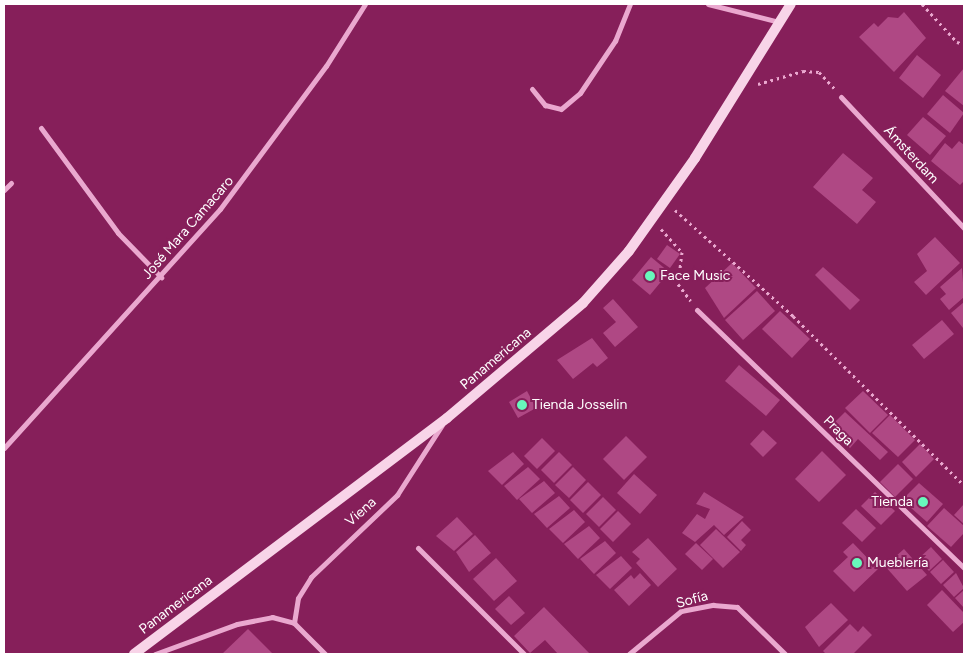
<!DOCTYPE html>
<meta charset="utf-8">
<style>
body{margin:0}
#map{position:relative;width:968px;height:658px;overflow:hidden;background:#861f5a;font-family:Figtree,sans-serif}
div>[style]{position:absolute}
.building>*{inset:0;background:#af4884}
.path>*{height:3px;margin-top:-1.5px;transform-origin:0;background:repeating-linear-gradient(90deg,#eaa8cf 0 2.5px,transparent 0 6.5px)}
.minor>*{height:5px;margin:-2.5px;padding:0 2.5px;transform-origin:2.5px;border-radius:2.5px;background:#eaa8cf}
.secondary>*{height:10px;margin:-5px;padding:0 5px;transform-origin:5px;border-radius:5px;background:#f8d4e8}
.dots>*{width:14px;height:14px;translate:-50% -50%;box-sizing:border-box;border:2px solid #861f5a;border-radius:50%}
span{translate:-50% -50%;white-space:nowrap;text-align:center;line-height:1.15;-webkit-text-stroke:4px #861f5a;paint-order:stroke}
.street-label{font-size:14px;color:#fff}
.poi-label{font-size:14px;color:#fff}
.left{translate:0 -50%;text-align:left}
.right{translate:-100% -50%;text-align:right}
.frame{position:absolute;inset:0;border:5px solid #fff;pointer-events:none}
</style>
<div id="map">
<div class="building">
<div style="clip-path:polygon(904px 12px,926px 38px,894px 72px,859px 37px,874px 23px,878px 27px,888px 17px,898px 18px)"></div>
<div style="clip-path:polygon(917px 55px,941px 75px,923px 98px,899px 78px)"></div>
<div style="clip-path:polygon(964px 68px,964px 106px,945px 91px)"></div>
<div style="clip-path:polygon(943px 95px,964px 113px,950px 133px,927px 114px)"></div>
<div style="clip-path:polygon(923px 117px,946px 136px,930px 155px,907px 135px)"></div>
<div style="clip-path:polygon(959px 141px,964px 145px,964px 181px,960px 185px,931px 161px,945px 143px,952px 149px)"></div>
<div style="clip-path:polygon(843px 153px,873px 178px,862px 190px,876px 202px,857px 224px,813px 187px)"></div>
<div style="clip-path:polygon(935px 237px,960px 263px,926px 295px,914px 282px,927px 271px,917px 254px)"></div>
<div style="clip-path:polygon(667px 245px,680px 254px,670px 268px,657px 259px)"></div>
<div style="clip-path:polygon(651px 257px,669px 272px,650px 295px,632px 280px)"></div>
<div style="clip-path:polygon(732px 263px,756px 288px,724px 318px,705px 288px)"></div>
<div style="clip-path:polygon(823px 267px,860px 300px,850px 310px,815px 275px)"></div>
<div style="clip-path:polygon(962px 268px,964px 297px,949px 310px,940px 299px,946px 294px,940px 287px)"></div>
<div style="clip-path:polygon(757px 291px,775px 311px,743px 340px,725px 320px)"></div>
<div style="clip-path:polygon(613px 299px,638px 327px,615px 347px,603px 333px,616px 322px,603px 308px)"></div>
<div style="clip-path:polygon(964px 302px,964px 326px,963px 328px,951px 313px)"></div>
<div style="clip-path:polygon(780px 311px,810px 339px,792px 358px,762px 329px)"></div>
<div style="clip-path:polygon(942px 320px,954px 334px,924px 359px,912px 345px)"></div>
<div style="clip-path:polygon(592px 338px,608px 358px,597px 367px,593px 363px,573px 379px,557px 360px)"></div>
<div style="clip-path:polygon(739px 365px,780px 400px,766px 416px,725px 381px)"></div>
<div style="clip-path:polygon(527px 391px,536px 408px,518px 418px,509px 402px)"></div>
<div style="clip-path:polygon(863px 391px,888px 415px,870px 433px,845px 408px)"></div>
<div style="clip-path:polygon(845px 412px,888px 452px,880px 460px,858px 439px,850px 448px,829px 428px)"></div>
<div style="clip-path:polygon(890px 415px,915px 440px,898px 457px,872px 433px)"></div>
<div style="clip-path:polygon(763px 430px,777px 443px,763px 457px,750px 444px)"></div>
<div style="clip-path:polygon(626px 436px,647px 457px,624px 480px,603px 459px)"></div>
<div style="clip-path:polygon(542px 438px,555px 451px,537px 469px,524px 456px)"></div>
<div style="clip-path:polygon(920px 444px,934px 459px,916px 477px,902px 462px)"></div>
<div style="clip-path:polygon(822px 451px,846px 475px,819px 502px,795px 479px)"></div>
<div style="clip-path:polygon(513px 452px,524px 464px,502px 485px,488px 471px)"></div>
<div style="clip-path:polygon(559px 452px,572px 465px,554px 483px,541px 470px)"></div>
<div style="clip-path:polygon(898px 464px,913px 479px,895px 497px,880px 482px)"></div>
<div style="clip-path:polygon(528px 467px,540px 479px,517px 500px,504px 486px)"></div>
<div style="clip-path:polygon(573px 467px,586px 480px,569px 498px,555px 485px)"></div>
<div style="clip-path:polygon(634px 474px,657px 495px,640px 514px,617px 493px)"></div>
<div style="clip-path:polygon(544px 481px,555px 493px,532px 513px,519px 499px)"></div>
<div style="clip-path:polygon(588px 482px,601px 495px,583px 513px,570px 500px)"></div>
<div style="clip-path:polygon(919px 483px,943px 504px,927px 522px,902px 500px)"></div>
<div style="clip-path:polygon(704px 492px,744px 517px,724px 535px,714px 525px,695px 542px,682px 533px,697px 514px,705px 519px,710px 509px,696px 504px)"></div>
<div style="clip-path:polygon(875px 492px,895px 511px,881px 525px,861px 506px)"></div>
<div style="clip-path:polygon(559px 496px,570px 508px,547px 528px,534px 514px)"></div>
<div style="clip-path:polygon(603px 497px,616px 510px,599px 527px,586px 514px)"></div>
<div style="clip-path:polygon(964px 504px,964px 524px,954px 515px)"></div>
<div style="clip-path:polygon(944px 508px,964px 526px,964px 533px,951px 547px,927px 526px)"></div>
<div style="clip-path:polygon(856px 509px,876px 528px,862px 542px,842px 523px)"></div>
<div style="clip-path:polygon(574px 510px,585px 522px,563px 543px,549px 529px)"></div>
<div style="clip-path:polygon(618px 511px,631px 524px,613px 542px,600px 529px)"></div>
<div style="clip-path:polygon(457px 517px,473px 534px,454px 551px,436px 536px)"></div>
<div style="clip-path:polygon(742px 521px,751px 530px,741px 540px,746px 545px,741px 551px,727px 537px)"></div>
<div style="clip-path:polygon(589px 526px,600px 538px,578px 559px,564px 544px)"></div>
<div style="clip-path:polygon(716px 529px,740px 552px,723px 568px,700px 545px)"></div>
<div style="clip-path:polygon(475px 535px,491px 553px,469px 572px,456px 552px)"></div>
<div style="clip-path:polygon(648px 538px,677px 569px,658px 587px,636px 563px,640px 559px,632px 552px)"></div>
<div style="clip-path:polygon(605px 541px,616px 553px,594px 574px,580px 559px)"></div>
<div style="clip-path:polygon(696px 543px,713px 559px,702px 570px,685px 554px)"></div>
<div style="clip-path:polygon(853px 543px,878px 569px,854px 592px,833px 571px,848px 557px,843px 552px)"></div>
<div style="clip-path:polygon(931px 547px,942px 559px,929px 571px,918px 559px)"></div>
<div style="clip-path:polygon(904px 549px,927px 575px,907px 591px,885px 566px)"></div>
<div style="clip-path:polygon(621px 556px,632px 568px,610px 589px,596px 575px)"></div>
<div style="clip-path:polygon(496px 558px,517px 581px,494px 601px,473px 579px)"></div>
<div style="clip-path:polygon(943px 560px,954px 572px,941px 584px,930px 572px)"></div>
<div style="clip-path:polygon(640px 573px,651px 585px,629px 606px,614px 590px,631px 575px,634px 579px)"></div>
<div style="clip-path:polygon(956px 573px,964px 588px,954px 597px,943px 585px)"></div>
<div style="clip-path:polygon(942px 590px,964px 613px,964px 622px,953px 632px,927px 605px)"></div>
<div style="clip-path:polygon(964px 590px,964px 608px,955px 598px)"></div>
<div style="clip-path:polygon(509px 596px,525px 613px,511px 625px,495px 609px)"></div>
<div style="clip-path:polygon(831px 603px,848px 620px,819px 647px,805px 627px)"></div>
<div style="clip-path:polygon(544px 607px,590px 654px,558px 654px,545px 640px,530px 653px,514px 636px)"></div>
<div style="clip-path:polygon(850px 624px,858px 632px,863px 626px,872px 635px,853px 654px,826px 654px,823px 651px)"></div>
<div style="clip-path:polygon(248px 629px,273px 654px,222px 654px)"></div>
</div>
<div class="path">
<div style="left:922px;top:4px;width:52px;rotate:47.4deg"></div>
<div style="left:957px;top:42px;width:7px;rotate:16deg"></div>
<div style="left:758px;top:84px;width:47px;rotate:-16.1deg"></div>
<div style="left:803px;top:71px;width:16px;rotate:4deg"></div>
<div style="left:819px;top:72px;width:23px;rotate:47deg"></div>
<div style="left:675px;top:210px;width:159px;rotate:41.9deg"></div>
<div style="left:793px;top:316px;width:240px;rotate:44.7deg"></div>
<div style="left:661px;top:229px;width:31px;rotate:48deg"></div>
<div style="left:682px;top:252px;width:32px;rotate:97deg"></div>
<div style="left:678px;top:284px;width:21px;rotate:53deg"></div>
</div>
<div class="minor">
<div style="left:708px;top:4px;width:73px;rotate:14.2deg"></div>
<div style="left:532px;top:89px;width:21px;rotate:51deg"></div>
<div style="left:545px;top:105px;width:16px;rotate:14deg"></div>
<div style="left:561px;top:109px;width:25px;rotate:-40deg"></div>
<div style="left:580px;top:93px;width:63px;rotate:-56.1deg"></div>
<div style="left:615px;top:41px;width:40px;rotate:-68deg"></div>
<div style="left:841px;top:97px;width:180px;rotate:46.8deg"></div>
<div style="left:41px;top:128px;width:130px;rotate:53.7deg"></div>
<div style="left:118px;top:233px;width:62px;rotate:45.7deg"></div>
<div style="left:4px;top:190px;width:10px;rotate:-45deg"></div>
<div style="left:697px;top:310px;width:371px;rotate:44deg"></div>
<div style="left:4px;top:448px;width:322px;rotate:-47.9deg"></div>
<div style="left:220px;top:209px;width:178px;rotate:-53.5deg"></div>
<div style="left:326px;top:66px;width:73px;rotate:-57.8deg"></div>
<div style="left:418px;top:548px;width:150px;rotate:45deg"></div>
<div style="left:294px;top:623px;width:25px;rotate:-81deg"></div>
<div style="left:298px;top:598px;width:25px;rotate:-58deg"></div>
<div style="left:311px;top:577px;width:119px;rotate:-43.6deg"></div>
<div style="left:397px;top:495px;width:83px;rotate:-57.3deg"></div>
<div style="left:155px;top:654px;width:87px;rotate:-20.1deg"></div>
<div style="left:237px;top:624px;width:36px;rotate:-11deg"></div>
<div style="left:272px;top:617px;width:23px;rotate:15deg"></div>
<div style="left:294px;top:623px;width:44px;rotate:45deg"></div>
<div style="left:629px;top:654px;width:67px;rotate:-39.6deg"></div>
<div style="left:681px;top:611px;width:33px;rotate:-11deg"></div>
<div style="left:713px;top:605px;width:24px;rotate:5deg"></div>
<div style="left:737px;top:607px;width:67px;rotate:44.4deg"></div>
</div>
<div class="secondary">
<div style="left:134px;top:654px;width:392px;rotate:-37deg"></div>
<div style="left:447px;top:418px;width:178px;rotate:-40.2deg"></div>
<div style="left:583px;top:303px;width:69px;rotate:-48.5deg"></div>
<div style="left:629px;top:251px;width:114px;rotate:-54.6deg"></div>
<div style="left:695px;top:158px;width:181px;rotate:-58.1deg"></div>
</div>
<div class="dots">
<div style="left:650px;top:276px;background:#68f8bc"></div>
<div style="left:522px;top:405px;background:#68f8bc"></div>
<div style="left:923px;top:502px;background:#68f8bc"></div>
<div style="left:857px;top:563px;background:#68f8bc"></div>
</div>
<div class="street-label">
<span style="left:911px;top:155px;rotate:47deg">Ámsterdam</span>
<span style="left:188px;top:228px;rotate:-49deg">José Mara Camacaro</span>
<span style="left:496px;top:359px;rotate:-40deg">Panamericana</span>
<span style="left:838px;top:431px;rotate:45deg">Praga</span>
<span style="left:361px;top:512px;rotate:-41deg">Viena</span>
<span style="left:692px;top:600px;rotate:-15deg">Sofía</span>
<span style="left:176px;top:605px;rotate:-37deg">Panamericana</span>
</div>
<div class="poi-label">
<span class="left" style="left:660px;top:276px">Face Music</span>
<span class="left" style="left:532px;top:405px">Tienda Josselin</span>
<span class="right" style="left:913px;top:502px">Tienda</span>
<span class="left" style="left:867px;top:563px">Mueblería</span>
</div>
<div class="frame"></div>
</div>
